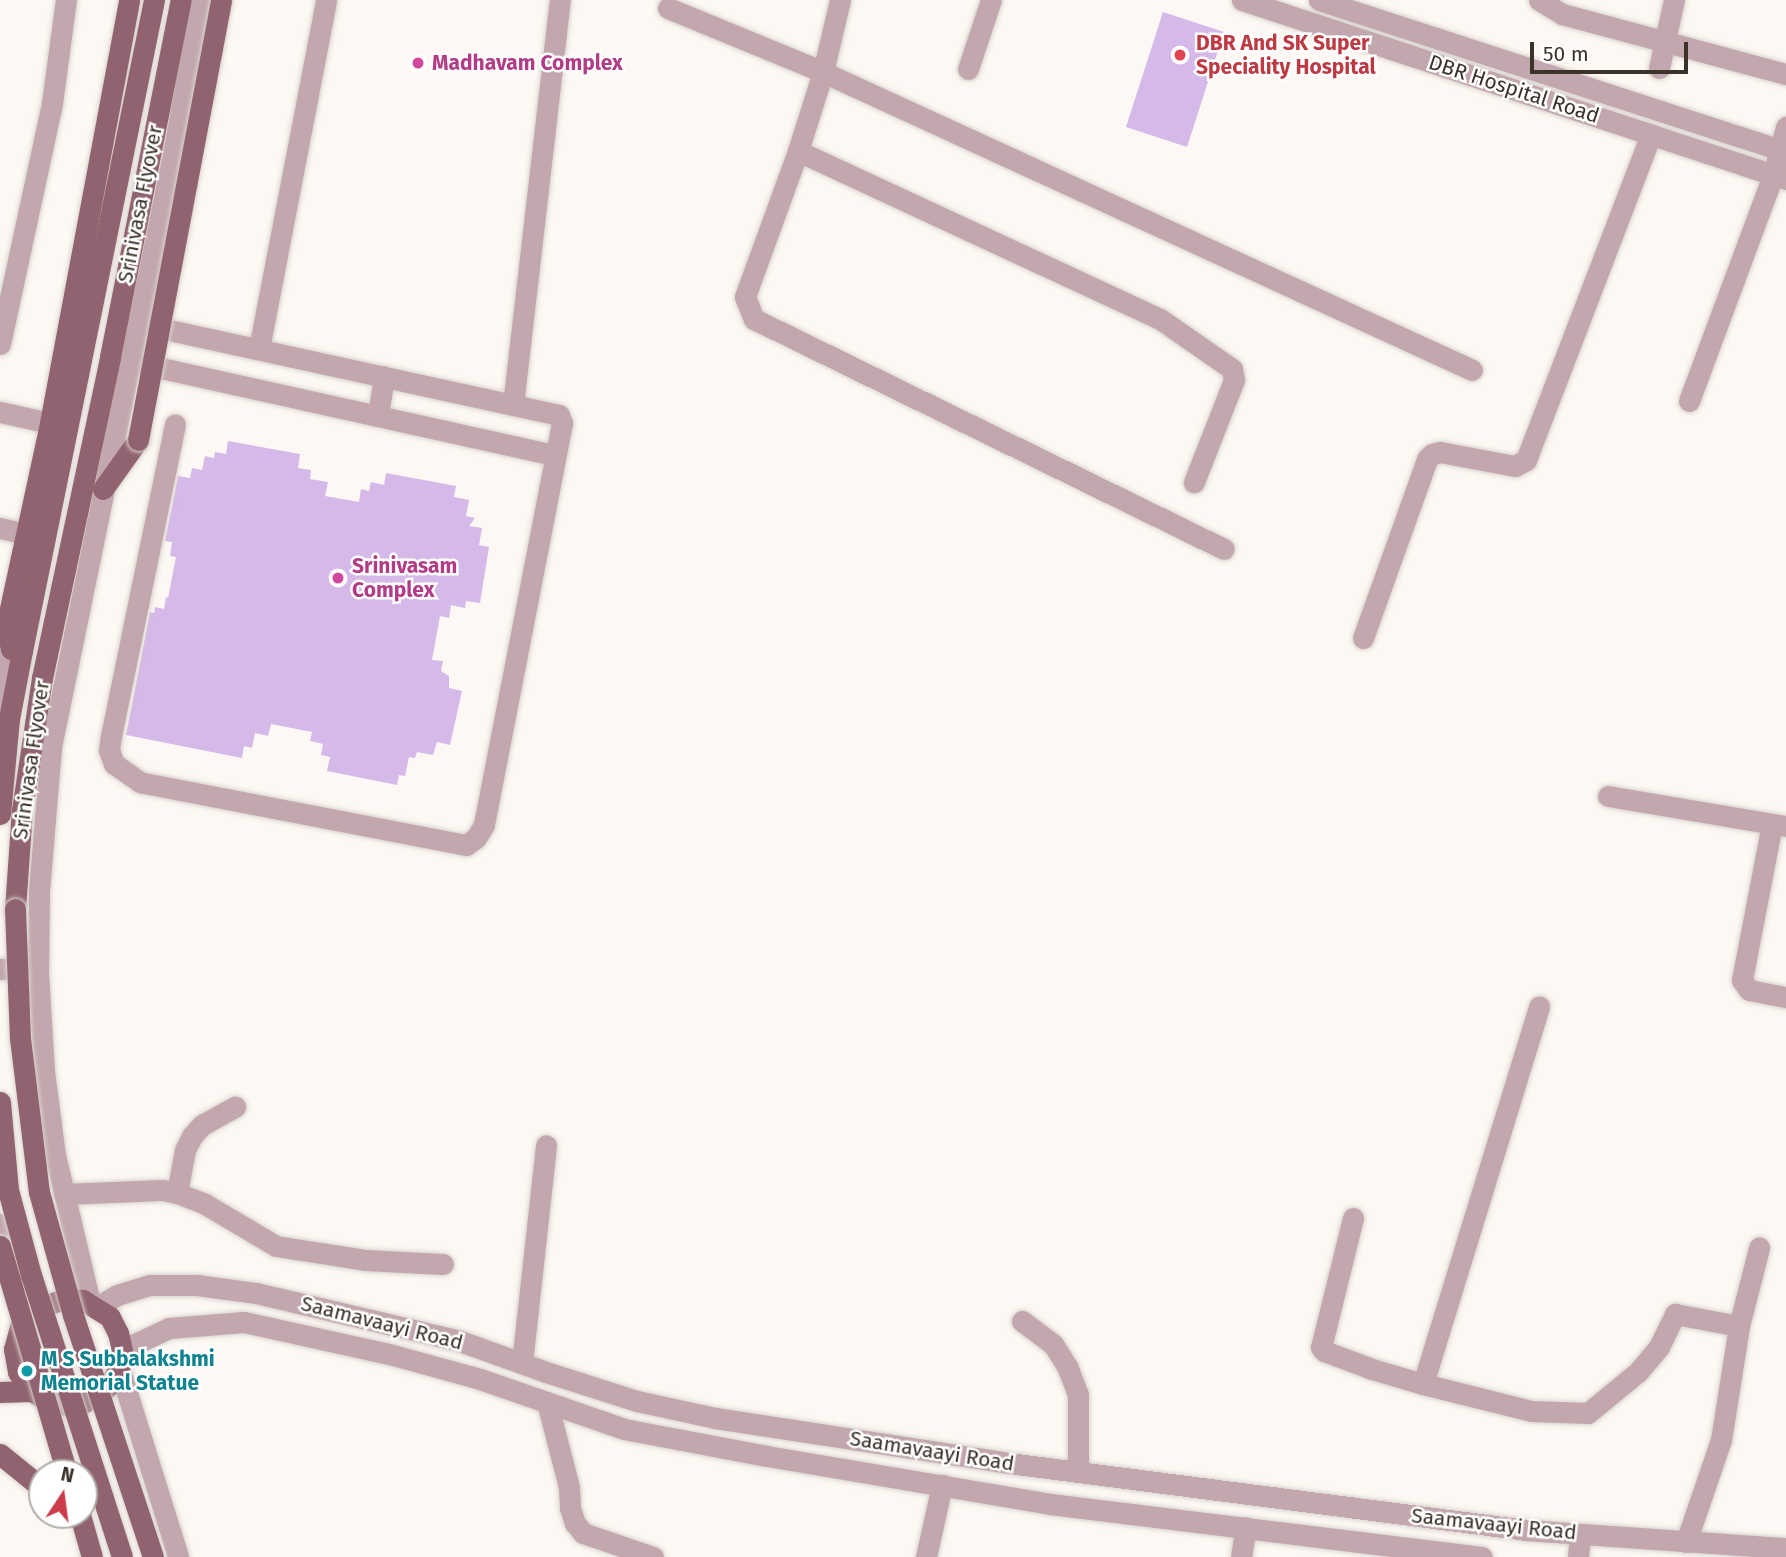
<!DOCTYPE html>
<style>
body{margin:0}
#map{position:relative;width:1786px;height:1557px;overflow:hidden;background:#fdf8f3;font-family:"Fira Sans",sans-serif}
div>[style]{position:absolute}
.building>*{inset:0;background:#d5b9e8}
.roads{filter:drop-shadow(0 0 2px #dad4cf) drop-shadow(0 0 2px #dad4cf)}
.minor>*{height:21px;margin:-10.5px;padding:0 10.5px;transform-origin:10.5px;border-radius:10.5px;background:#c2a7ae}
.major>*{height:21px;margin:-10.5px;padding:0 10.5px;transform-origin:10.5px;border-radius:10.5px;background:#916370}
.bridges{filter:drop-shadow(0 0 2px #dad4cf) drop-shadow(0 0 2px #dad4cf)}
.major-bridge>*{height:21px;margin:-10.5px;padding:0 10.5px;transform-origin:10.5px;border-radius:10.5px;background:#916370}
.dots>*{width:19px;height:19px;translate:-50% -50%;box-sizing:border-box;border:4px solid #fff;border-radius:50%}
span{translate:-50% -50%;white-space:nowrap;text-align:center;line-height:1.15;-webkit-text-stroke:5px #fff;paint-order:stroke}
.health-label{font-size:21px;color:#be3a42;font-weight:700}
.left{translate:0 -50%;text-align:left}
.hotel-label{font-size:21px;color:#b23c85;font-weight:700}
.street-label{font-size:21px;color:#3b3229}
.culture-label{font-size:21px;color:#0d838f;font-weight:700}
.north{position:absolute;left:28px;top:1459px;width:70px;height:70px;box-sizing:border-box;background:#fff;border:2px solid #b1ada9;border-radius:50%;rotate:13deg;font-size:19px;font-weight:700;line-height:28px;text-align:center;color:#3b3229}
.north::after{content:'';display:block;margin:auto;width:24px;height:32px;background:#cb3b4a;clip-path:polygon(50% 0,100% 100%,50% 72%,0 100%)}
.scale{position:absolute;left:1530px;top:42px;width:158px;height:32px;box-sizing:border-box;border:4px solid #3b3229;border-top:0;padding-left:9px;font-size:21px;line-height:24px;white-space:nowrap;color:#3b3229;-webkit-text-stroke:5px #fff;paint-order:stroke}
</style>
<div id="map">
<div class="building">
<div style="clip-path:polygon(1163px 12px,1224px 32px,1187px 147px,1126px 127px)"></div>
<div style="clip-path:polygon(228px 441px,300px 454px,298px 468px,311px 470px,310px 479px,328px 482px,325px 496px,359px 502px,361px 489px,369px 491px,371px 482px,384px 485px,386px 473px,456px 486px,454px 497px,469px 500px,466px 516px,475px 518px,469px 526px,482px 528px,479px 545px,489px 547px,480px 603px,466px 601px,465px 608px,451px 605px,449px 618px,440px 616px,432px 660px,443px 661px,441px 671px,449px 676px,449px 688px,462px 691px,450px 745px,437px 742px,433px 755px,417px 752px,415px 758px,409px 757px,405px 776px,399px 775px,397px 785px,327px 771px,330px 757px,321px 755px,323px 744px,310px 741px,312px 732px,271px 724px,268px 736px,255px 733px,252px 748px,244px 746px,242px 758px,126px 735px,150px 612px,154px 613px,155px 607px,164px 609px,166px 597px,168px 598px,176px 557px,170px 556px,172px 542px,165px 541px,178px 476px,190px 478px,192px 468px,202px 470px,205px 456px,214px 458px,215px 452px,226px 454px)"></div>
</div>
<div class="roads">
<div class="minor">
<div style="left:840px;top:0;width:74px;rotate:103.3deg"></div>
<div style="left:823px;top:72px;width:83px;rotate:107.6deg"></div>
<div style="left:798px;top:151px;width:155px;rotate:110deg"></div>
<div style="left:745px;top:297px;width:24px;rotate:68deg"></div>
<div style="left:754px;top:319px;width:523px;rotate:26.08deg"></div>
<div style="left:1242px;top:0;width:573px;rotate:18.21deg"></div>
<div style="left:1319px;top:0;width:491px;rotate:18deg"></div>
<div style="left:1539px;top:0;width:27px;rotate:31deg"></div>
<div style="left:1562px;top:14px;width:232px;rotate:15deg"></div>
<div style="left:668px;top:8px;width:168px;rotate:22.4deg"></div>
<div style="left:823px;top:72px;width:714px;rotate:24.66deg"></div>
<div style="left:1659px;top:68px;width:70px;rotate:-77.6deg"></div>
<div style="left:968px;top:69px;width:73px;rotate:-71.6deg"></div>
<div style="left:798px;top:151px;width:399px;rotate:24.9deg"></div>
<div style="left:1160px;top:319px;width:88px;rotate:34.8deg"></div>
<div style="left:1232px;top:369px;width:11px;rotate:80deg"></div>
<div style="left:1234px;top:380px;width:110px;rotate:111.4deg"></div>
<div style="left:137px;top:323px;width:432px;rotate:12.3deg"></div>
<div style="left:559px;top:415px;width:9px;rotate:69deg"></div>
<div style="left:562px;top:423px;width:409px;rotate:101deg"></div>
<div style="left:484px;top:825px;width:15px;rotate:122deg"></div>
<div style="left:476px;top:838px;width:12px;rotate:145deg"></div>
<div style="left:466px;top:845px;width:332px;rotate:-169.1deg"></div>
<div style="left:140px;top:782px;width:32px;rotate:-145deg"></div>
<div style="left:114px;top:764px;width:15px;rotate:-110deg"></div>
<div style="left:109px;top:750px;width:14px;rotate:-82deg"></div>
<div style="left:111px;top:736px;width:318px;rotate:-78.4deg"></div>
<div style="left:0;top:344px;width:247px;rotate:-77.8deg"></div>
<div style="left:52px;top:103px;width:104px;rotate:-82.3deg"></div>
<div style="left:259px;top:349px;width:355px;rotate:-79.1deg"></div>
<div style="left:134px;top:362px;width:431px;rotate:12.5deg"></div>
<div style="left:1689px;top:401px;width:241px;rotate:-69.6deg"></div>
<div style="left:1773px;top:175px;width:50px;rotate:-74.8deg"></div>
<div style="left:513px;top:405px;width:408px;rotate:-83.4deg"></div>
<div style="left:0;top:412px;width:51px;rotate:12.4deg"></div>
<div style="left:378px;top:415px;width:39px;rotate:-81deg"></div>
<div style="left:0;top:528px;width:28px;rotate:13deg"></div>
<div style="left:1363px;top:638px;width:190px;rotate:-70.3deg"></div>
<div style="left:1427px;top:459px;width:7px;rotate:-45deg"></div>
<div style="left:1432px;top:454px;width:8px;rotate:-14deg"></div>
<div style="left:1440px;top:452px;width:76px;rotate:10.6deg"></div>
<div style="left:1515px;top:466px;width:13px;rotate:-29deg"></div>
<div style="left:1526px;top:460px;width:349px;rotate:-69deg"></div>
<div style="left:0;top:700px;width:68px;rotate:-78.2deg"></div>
<div style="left:1608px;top:796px;width:180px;rotate:9.6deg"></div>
<div style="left:1772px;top:824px;width:159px;rotate:100.9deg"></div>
<div style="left:1742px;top:980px;width:12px;rotate:55deg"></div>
<div style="left:1749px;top:990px;width:38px;rotate:11deg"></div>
<div style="left:0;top:969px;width:35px;rotate:-2deg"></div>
<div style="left:177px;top:1193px;width:44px;rotate:-79.5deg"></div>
<div style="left:185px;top:1150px;width:16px;rotate:-63deg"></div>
<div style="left:192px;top:1136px;width:15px;rotate:-48deg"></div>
<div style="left:202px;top:1125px;width:38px;rotate:-29deg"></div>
<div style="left:64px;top:1194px;width:98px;rotate:-2.3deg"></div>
<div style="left:162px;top:1190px;width:15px;rotate:11deg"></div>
<div style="left:177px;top:1193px;width:30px;rotate:21deg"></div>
<div style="left:205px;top:1204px;width:82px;rotate:30.6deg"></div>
<div style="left:276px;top:1246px;width:90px;rotate:8.9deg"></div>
<div style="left:365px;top:1260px;width:78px;rotate:2.9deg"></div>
<div style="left:1353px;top:1218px;width:133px;rotate:103.9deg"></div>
<div style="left:1321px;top:1347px;width:5px;rotate:53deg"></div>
<div style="left:1324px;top:1351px;width:51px;rotate:20.6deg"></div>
<div style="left:1372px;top:1369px;width:53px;rotate:16.4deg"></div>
<div style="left:1423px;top:1384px;width:111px;rotate:14deg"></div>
<div style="left:1531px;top:1411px;width:57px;rotate:2deg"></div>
<div style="left:1588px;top:1413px;width:65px;rotate:-39.4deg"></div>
<div style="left:1638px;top:1372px;width:33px;rotate:-50deg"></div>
<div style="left:1659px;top:1347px;width:37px;rotate:-64deg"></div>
<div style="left:1675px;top:1314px;width:65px;rotate:10.6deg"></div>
<div style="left:0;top:1224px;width:40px;rotate:78deg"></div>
<div style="left:90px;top:1303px;width:152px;rotate:-103.3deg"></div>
<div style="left:55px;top:1155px;width:85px;rotate:-97.5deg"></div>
<div style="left:44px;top:1071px;width:97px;rotate:-93.5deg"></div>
<div style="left:38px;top:974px;width:83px;rotate:-89.3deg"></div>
<div style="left:39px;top:891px;width:144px;rotate:-85.2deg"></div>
<div style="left:51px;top:747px;width:605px;rotate:-78.37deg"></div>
<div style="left:173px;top:154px;width:157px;rotate:-79.7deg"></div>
<div style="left:97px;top:1307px;width:23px;rotate:-31deg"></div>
<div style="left:117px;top:1295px;width:34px;rotate:-17deg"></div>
<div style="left:150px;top:1285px;width:47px"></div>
<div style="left:197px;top:1285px;width:60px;rotate:7.7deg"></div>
<div style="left:256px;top:1293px;width:210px;rotate:13.2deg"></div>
<div style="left:460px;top:1341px;width:91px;rotate:19.8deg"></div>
<div style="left:546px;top:1372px;width:96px;rotate:17.7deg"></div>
<div style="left:637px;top:1401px;width:80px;rotate:12.3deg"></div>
<div style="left:715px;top:1418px;width:297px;rotate:8.7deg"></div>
<div style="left:1009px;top:1463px;width:521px;rotate:7.38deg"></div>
<div style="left:1526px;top:1530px;width:261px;rotate:4deg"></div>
<div style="left:1022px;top:1321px;width:39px;rotate:37deg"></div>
<div style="left:1053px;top:1344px;width:26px;rotate:58deg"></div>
<div style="left:1067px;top:1366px;width:30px;rotate:69deg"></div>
<div style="left:1078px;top:1394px;width:78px;rotate:90deg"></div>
<div style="left:122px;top:1350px;width:52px;rotate:-25.1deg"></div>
<div style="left:169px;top:1328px;width:75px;rotate:-4.6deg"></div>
<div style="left:244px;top:1322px;width:153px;rotate:12.5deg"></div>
<div style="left:393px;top:1355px;width:90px;rotate:15.4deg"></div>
<div style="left:480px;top:1379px;width:152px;rotate:19.1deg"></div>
<div style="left:624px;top:1429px;width:146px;rotate:10.7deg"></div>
<div style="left:767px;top:1456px;width:287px;rotate:9.6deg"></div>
<div style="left:1050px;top:1504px;width:435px;rotate:7deg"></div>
<div style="left:522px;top:1363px;width:219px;rotate:-83.7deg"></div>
<div style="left:119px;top:1367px;width:199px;rotate:72.7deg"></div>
<div style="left:1423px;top:1384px;width:395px;rotate:-72.9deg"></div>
<div style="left:547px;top:1402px;width:88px;rotate:75.5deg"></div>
<div style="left:569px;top:1487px;width:21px;rotate:87deg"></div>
<div style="left:570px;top:1508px;width:16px;rotate:72deg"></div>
<div style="left:575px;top:1523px;width:13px;rotate:51deg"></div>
<div style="left:583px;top:1533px;width:74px;rotate:18.9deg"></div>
<div style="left:1686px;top:1542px;width:108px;rotate:-71.1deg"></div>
<div style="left:1721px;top:1440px;width:115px;rotate:-81deg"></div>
<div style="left:1739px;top:1326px;width:81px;rotate:-75.6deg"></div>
<div style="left:926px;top:1557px;width:74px;rotate:-77.5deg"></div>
<div style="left:1241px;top:1557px;width:30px;rotate:-81deg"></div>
<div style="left:1578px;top:1557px;width:23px;rotate:-85deg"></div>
</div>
<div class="major">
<div style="left:103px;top:489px;width:60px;rotate:-54.5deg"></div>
<div style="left:11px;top:649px;width:23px;rotate:-103deg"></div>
<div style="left:6px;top:627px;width:209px;rotate:-77.8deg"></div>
<div style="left:50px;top:423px;width:430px;rotate:-79.4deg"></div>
<div style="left:0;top:814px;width:95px;rotate:-84.6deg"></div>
<div style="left:9px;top:719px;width:69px;rotate:-79.2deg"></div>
<div style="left:22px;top:651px;width:664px;rotate:-78.54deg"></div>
<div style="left:15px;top:909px;width:99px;rotate:-86deg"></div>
<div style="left:22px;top:810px;width:134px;rotate:-81.4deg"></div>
<div style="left:42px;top:678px;width:328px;rotate:-78deg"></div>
<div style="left:110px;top:357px;width:364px;rotate:-78.8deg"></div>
<div style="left:0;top:1392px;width:32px;rotate:-2deg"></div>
<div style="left:32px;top:1391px;width:19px;rotate:32deg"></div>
<div style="left:48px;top:1401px;width:17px;rotate:13deg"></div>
<div style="left:65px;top:1405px;width:18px;rotate:-6deg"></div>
<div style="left:83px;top:1403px;width:18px;rotate:-27deg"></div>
<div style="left:99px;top:1395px;width:17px;rotate:-45deg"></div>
<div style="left:111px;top:1383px;width:18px;rotate:-63deg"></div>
<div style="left:119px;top:1367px;width:17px;rotate:-80deg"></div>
<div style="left:122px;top:1350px;width:17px;rotate:-103deg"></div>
<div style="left:118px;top:1333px;width:18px;rotate:-117deg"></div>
<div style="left:110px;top:1317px;width:32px;rotate:-148deg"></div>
<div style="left:83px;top:1300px;width:17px;rotate:-173deg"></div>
<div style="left:66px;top:1298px;width:33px;rotate:160deg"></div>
<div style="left:35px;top:1309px;width:23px;rotate:130deg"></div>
<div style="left:20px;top:1327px;width:23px;rotate:105deg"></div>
<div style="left:14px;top:1349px;width:23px;rotate:80deg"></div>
<div style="left:18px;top:1372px;width:24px;rotate:54deg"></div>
<div style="left:0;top:1454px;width:54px;rotate:39deg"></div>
</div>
</div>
<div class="bridges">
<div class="major-bridge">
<div style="left:138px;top:440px;width:448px;rotate:-79.3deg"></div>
<div style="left:15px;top:909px;width:129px;rotate:87.8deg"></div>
<div style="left:20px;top:1038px;width:155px;rotate:83deg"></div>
<div style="left:39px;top:1192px;width:128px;rotate:74.5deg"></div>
<div style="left:73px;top:1315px;width:255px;rotate:71.7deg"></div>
<div style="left:0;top:1102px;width:88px;rotate:84.8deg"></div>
<div style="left:8px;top:1190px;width:88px;rotate:74.9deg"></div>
<div style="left:31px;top:1275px;width:296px;rotate:72.1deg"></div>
<div style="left:0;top:1246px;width:237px;rotate:73.6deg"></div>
<div style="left:80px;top:1515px;width:44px;rotate:74.1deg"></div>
</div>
</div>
<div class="dots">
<div style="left:1180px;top:55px;background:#e0444e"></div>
<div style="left:418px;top:63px;background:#d1479c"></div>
<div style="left:338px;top:578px;background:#d1479c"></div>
<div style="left:27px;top:1371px;background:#0f9aa8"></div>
</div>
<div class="health-label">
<span class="left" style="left:1196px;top:55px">DBR And SK Super<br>Speciality Hospital</span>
</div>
<div class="hotel-label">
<span class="left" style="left:432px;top:63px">Madhavam Complex</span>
<span class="left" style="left:352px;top:578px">Srinivasam<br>Complex</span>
</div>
<div class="street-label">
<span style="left:1514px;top:89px;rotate:18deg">DBR Hospital Road</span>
<span style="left:140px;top:204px;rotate:-79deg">Srinivasa Flyover</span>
<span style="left:31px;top:760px;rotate:-82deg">Srinivasa Flyover</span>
<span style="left:382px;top:1323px;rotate:14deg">Saamavaayi Road</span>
<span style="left:932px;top:1451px;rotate:9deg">Saamavaayi Road</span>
<span style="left:1494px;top:1524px;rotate:6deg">Saamavaayi Road</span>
</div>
<div class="culture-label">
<span class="left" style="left:41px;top:1371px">M S Subbalakshmi<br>Memorial Statue</span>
</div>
<div class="north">N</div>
<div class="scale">50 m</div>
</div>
